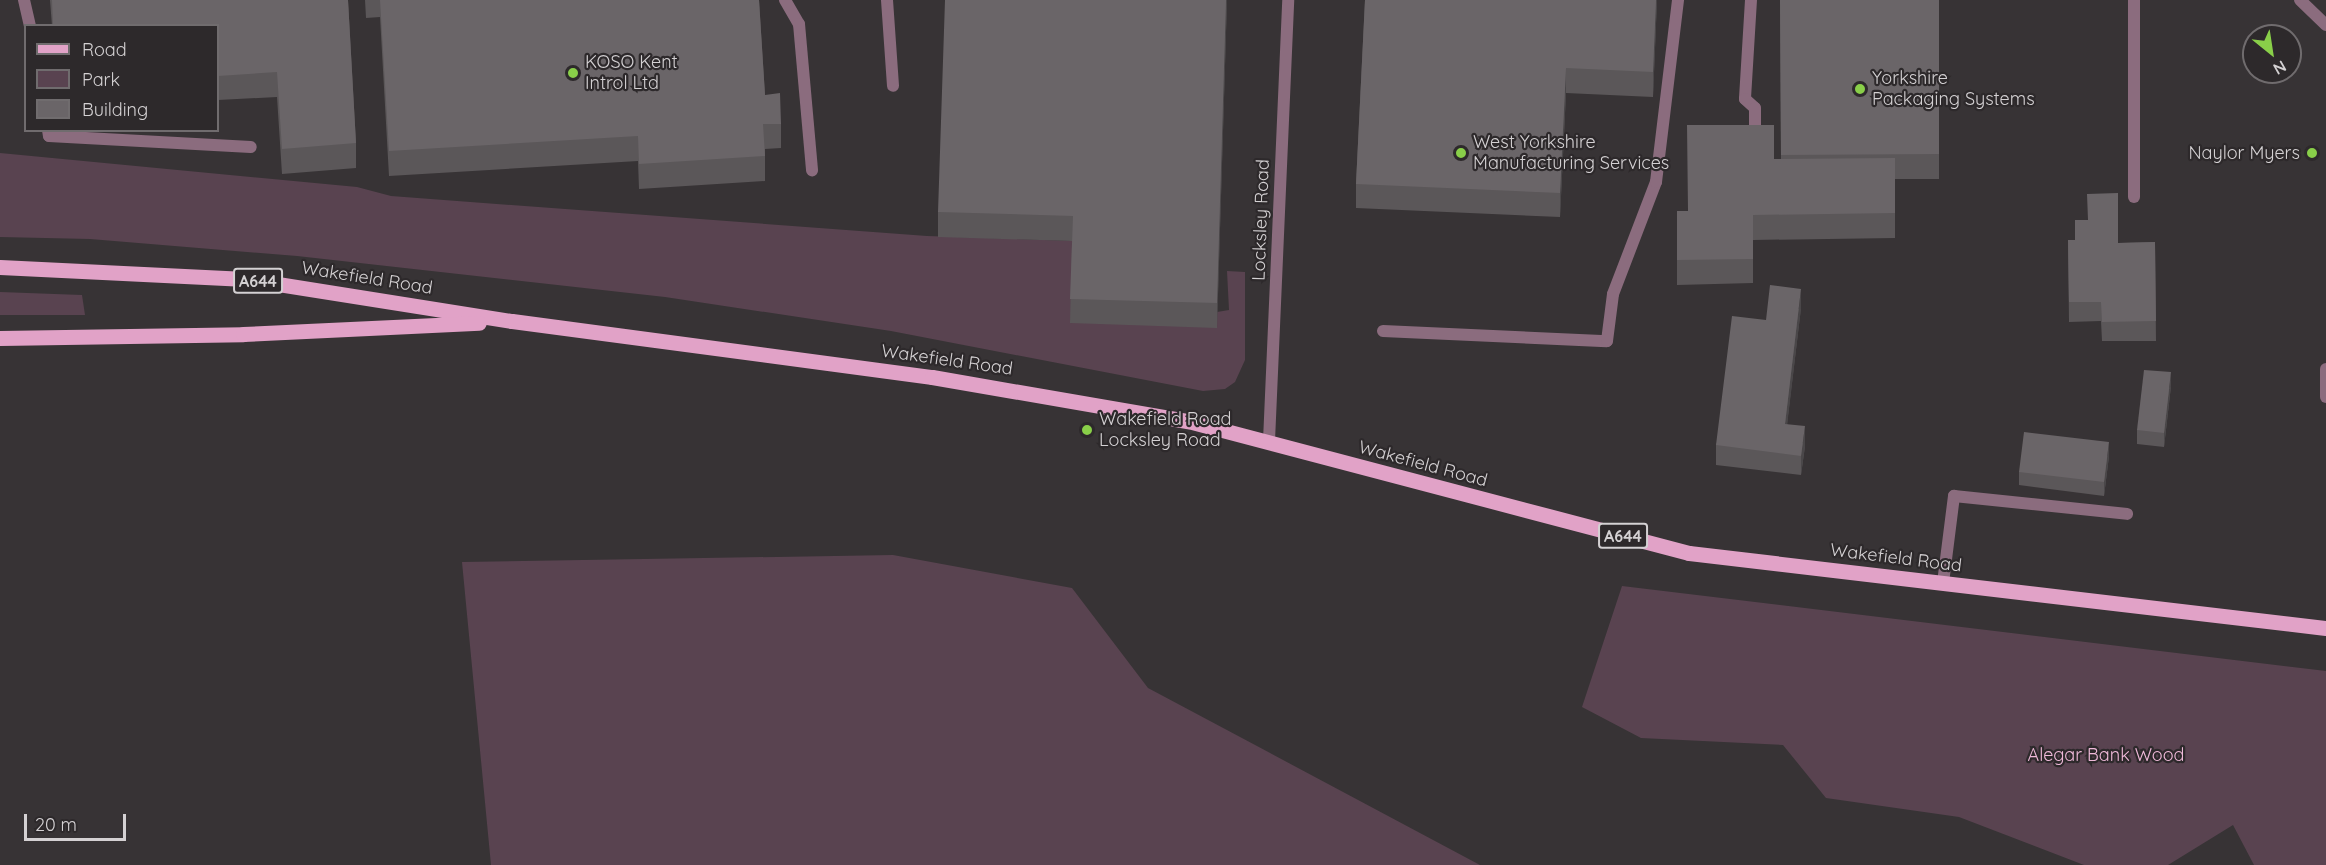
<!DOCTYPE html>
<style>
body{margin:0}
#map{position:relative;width:2326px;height:865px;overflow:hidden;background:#373335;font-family:Quicksand,sans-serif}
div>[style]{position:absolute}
.green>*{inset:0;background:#594350}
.service>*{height:12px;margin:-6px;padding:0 6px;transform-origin:6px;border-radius:6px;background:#8b6c7e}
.minor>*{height:12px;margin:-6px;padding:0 6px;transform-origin:6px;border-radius:6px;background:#8b6c7e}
.primary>*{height:15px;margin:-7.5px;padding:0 7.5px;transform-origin:7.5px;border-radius:7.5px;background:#e1a2c7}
.wall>*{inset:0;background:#5b5759}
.shaded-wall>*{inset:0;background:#4a4749}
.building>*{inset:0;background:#6a6568}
.dots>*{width:16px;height:16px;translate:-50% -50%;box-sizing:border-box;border:3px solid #2d292b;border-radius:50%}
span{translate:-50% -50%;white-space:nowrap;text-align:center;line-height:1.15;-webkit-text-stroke:4.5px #2d292b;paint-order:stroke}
.shield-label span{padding:2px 4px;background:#2d292b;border:2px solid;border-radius:4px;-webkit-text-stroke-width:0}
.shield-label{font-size:16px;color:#d4d1d3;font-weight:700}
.poi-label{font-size:18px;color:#d4d1d3}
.left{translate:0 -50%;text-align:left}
.right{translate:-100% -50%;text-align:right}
.street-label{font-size:18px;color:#d4d1d3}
.park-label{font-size:18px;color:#efb9d9}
.legend{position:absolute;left:24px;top:24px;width:195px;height:108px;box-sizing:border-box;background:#2d292b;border:2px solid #706c6e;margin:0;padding:8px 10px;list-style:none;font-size:18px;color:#d4d1d3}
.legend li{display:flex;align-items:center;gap:12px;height:30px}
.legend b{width:30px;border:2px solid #706c6e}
.north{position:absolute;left:2242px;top:24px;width:60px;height:60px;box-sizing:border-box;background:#2d292b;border:2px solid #706c6e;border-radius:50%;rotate:150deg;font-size:16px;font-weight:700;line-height:24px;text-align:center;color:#d4d1d3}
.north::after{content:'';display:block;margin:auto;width:21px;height:27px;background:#89cf49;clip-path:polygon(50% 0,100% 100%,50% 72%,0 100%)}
.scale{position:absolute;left:24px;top:814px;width:102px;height:27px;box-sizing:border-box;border:3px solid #d4d1d3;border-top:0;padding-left:8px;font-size:18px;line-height:21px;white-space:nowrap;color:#d4d1d3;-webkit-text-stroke:4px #2d292b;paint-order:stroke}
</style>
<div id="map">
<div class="green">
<div style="clip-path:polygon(0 153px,357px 187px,391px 196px,927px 236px,1073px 241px,1217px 312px,1229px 310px,1227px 271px,1245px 272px,1245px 360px,1235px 382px,1225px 389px,1203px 391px,891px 331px,665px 297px,297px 256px,90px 239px,0 237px)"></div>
<div style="clip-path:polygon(0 292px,82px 295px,85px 315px,0 315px)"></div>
<div style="clip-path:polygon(893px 555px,1072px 588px,1148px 688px,1480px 865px,491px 865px,462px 562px)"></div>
<div style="clip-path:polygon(1622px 586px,2326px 671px,2326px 865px,2254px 865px,2233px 825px,2168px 865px,2084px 865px,1959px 817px,1826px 798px,1783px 745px,1641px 738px,1582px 707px)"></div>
</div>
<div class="service">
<div style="left:24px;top:0;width:27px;rotate:77deg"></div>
<div style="left:785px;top:0;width:28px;rotate:60deg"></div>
<div style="left:799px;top:24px;width:147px;rotate:84.9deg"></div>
<div style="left:887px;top:0;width:86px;rotate:86deg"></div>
<div style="left:1751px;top:0;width:99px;rotate:93.5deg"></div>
<div style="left:1745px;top:99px;width:13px;rotate:42deg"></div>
<div style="left:1755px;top:108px;width:24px;rotate:90deg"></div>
<div style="left:2134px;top:0;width:197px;rotate:90deg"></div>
<div style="left:2300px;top:0;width:36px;rotate:44deg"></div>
<div style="left:48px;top:130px;width:6px;rotate:81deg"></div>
<div style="left:49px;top:136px;width:202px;rotate:3.1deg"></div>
<div style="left:1383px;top:331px;width:224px;rotate:2.6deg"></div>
<div style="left:1607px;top:341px;width:47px;rotate:-82.7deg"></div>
<div style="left:1613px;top:294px;width:120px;rotate:-69deg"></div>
<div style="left:1656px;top:182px;width:183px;rotate:-83.1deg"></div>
<div style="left:2326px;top:369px;width:28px;rotate:90deg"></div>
<div style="left:1943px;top:583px;width:88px;rotate:-82.8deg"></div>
<div style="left:1954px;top:496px;width:174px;rotate:5.9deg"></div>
</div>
<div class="minor">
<div style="left:1269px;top:441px;width:441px;rotate:-87.5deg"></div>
</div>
<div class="primary">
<div style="left:0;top:267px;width:246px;rotate:2.8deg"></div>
<div style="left:246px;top:279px;width:269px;rotate:9deg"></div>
<div style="left:512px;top:321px;width:424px;rotate:7.6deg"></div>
<div style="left:932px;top:377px;width:260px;rotate:9.8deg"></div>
<div style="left:1188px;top:421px;width:518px;rotate:14.76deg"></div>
<div style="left:1689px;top:553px;width:641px;rotate:6.72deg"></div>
<div style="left:0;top:338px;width:243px;rotate:-0.9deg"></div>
<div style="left:243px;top:334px;width:236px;rotate:-2.7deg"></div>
</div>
<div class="wall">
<div style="clip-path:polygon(50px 0,348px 0,356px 143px,356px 168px,282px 174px,277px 97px,218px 100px,218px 26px,52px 26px)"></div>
<div style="clip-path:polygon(365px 0,759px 0,765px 95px,781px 124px,781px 148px,765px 149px,765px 181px,639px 189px,638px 161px,389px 176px,380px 17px,366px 18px)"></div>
<div style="clip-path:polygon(1227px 0,1217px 328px,1070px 323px,1072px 241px,938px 237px,938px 212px)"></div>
<div style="clip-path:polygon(1365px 0,1657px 0,1653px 97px,1566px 93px,1560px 217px,1356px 208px,1356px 184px)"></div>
<div style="clip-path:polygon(1780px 0,1939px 0,1939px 179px,1895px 179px,1895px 238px,1753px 240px,1753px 283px,1677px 285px,1677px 211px,1688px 211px,1774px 159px,1781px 159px)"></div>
<div style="clip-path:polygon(2068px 240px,2118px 243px,2155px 242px,2156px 341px,2102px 341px,2101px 321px,2069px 322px)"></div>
<div style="clip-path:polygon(1801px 308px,1787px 424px,1805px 446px,1801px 475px,1716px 465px,1716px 445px,1766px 320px)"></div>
<div style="clip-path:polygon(2171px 386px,2164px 447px,2137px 444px,2137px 430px)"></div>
<div style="clip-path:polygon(2109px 456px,2104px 496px,2019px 485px,2019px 472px)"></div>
</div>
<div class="shaded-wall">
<div style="clip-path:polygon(1226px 0,1227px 0,1217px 328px,1217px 303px)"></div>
<div style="clip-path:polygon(1656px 0,1657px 0,1653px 97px,1653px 72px)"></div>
<div style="clip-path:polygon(1566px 68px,1566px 93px,1560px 217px,1560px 193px)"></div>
<div style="clip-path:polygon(1801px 289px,1801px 308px,1785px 443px,1785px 424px)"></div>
<div style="clip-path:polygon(2171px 372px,2171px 386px,2164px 447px,2164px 433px)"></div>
<div style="clip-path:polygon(1805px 426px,1805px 446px,1801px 475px,1801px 456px)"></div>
<div style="clip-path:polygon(2109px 442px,2109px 456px,2104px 496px,2104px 482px)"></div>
</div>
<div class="building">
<div style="clip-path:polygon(52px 0,348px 0,356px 143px,282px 149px,277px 72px,218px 76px,218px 26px,53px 26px)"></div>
<div style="clip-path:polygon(380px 0,759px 0,765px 95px,780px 93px,781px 124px,763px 124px,765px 156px,639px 164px,638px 136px,389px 151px)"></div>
<div style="clip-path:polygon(945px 0,1226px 0,1217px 303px,1070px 299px,1073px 216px,938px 212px)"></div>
<div style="clip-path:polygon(1365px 0,1656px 0,1653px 72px,1566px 68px,1560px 193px,1356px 184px)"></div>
<div style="clip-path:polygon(1780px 0,1939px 0,1939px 154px,1781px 155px)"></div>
<div style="clip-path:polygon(1687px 125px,1774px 125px,1774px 159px,1895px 158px,1895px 213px,1753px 215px,1753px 259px,1677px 260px,1677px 211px,1688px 211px)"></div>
<div style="clip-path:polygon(2118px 193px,2118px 243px,2155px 242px,2156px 321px,2102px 322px,2101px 302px,2069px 302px,2068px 240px,2075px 240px,2075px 220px,2088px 220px,2087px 194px)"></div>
<div style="clip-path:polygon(1770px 285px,1801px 289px,1785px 424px,1805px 426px,1801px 456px,1716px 445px,1732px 316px,1766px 320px)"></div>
<div style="clip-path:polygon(2144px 370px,2171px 372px,2164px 433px,2137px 430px)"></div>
<div style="clip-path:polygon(2024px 432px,2109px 442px,2104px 482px,2019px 472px)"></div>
</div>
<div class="dots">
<div style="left:573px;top:73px;background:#89cf49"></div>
<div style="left:1860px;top:89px;background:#89cf49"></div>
<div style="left:1461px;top:153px;background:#89cf49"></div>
<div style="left:2312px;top:153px;background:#89cf49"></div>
<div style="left:1087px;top:430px;background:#89cf49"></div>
</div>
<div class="shield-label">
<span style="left:258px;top:281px">A644</span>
<span style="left:1623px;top:536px">A644</span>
</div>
<div class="poi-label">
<span class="left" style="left:585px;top:73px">KOSO Kent<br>Introl Ltd</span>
<span class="left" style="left:1872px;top:89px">Yorkshire<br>Packaging Systems</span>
<span class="left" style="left:1473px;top:153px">West Yorkshire<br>Manufacturing Services</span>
<span class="right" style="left:2300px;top:153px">Naylor Myers</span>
<span class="left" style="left:1099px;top:430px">Wakefield Road<br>Locksley Road</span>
</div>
<div class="street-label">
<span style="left:1261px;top:220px;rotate:-88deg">Locksley Road</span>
<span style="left:367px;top:278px;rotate:9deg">Wakefield Road</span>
<span style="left:947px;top:360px;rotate:8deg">Wakefield Road</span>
<span style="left:1423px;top:464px;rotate:15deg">Wakefield Road</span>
<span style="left:1896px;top:558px;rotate:7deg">Wakefield Road</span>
</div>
<div class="park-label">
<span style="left:2106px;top:755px">Alegar Bank Wood</span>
</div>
<ul class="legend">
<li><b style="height:8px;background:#e1a2c7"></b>Road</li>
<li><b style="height:16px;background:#594350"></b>Park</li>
<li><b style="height:16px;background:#6a6568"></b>Building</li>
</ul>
<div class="north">N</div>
<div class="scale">20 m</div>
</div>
